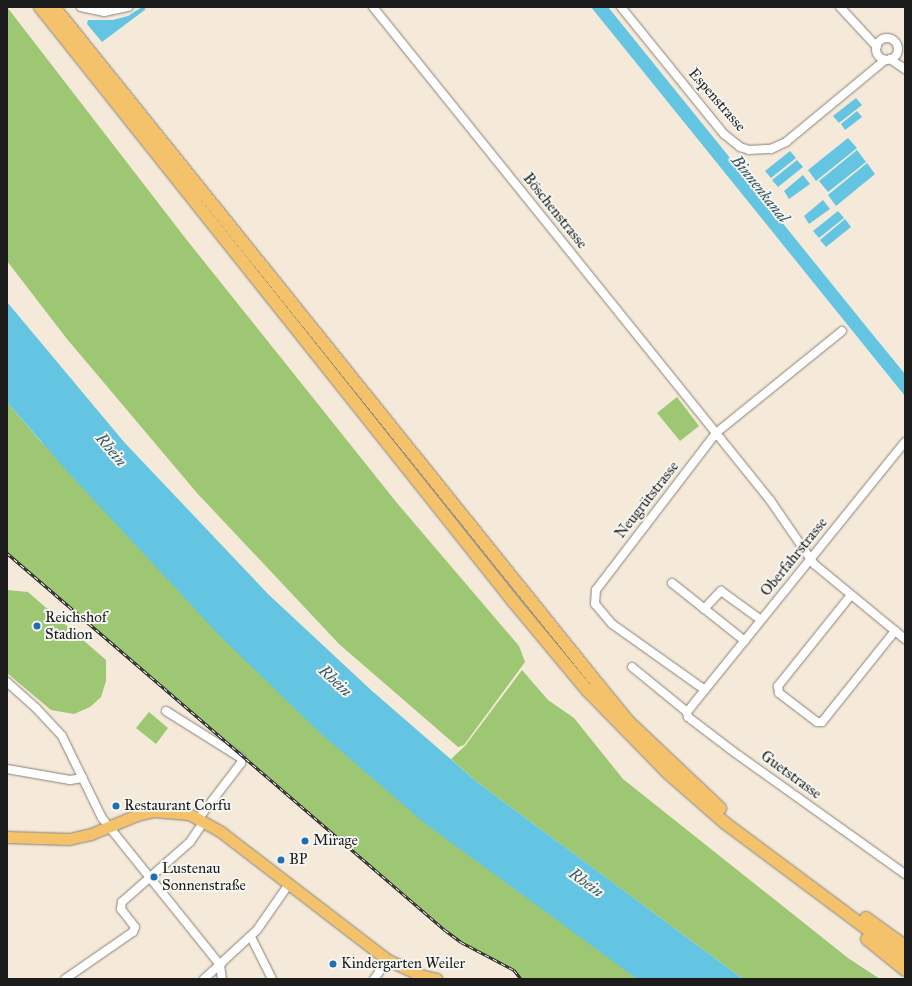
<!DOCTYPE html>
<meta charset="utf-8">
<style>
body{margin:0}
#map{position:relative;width:912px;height:986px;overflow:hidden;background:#f5e9d9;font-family:"IM FELL Great Primer",serif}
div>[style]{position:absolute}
.green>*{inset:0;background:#9dc773}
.water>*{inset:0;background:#64c5e3}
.roads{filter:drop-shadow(0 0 1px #88827a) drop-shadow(0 0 1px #88827a)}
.minor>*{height:8px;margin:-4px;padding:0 4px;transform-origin:4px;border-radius:4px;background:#fff}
.minor>.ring{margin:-4px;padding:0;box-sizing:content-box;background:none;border:8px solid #fff;border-radius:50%}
.major>*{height:11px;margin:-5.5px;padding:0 5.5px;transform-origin:5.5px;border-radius:5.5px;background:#f3c26a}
.highway>*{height:12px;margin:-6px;padding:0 6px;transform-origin:6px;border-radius:6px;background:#f3c26a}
.rail>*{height:3px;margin-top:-1.5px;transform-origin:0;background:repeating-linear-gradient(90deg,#f6f6f2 0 4.5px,#1c1c1c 0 9px);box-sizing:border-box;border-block:1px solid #1c1c1c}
.dots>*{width:11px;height:11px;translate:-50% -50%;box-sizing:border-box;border:2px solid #f6f6f2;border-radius:50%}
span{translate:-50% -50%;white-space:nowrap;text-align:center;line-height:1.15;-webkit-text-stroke:4px #f6f6f2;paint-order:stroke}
.street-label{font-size:15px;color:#1c1c1c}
.poi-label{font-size:15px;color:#1c1c1c}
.left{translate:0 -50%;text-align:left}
.water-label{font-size:16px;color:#355762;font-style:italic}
.frame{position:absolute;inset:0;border:8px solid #1c1c1c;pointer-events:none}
</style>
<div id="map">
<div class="green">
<div style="clip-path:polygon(7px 7px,186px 239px,397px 503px,519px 646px,525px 662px,464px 745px,458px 747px,339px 644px,197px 493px,67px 339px,7px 261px)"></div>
<div style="clip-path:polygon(677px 397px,699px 426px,680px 441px,657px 413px)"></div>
<div style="clip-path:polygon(7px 402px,41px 442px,637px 979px,521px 979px,513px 970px,461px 942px,7px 552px)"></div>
<div style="clip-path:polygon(7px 590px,28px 592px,106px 660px,106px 681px,101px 697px,90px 707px,74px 714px,51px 710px,7px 673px)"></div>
<div style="clip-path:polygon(522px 670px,548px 700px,574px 718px,623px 779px,848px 958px,880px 979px,743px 979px,477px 782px,451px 759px,465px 746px)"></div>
<div style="clip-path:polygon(149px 712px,168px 728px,156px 744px,136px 728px)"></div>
</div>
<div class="water">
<div style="clip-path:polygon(142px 7px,146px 9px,102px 42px,87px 24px,88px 20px,113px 20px,128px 16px)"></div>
<div style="clip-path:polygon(591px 7px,608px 7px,869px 330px,905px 374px,905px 396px)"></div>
<div style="clip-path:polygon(856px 98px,862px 105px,839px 123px,833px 116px)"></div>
<div style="clip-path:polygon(857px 111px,862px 117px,845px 130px,841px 124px)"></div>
<div style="clip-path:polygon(848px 138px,857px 148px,816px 181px,808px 170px)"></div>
<div style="clip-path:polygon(857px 150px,866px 162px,828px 192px,819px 181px)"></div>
<div style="clip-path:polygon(790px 151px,796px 158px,771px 178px,765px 171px)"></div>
<div style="clip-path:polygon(797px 160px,803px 167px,778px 187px,772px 180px)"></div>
<div style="clip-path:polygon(867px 163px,875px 174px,836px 206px,828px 195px)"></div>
<div style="clip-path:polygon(803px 175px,810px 184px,789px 199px,784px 191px)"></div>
<div style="clip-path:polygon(823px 200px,830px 209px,809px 224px,804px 216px)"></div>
<div style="clip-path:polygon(838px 211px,844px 218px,819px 238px,813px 231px)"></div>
<div style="clip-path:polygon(845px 219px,851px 227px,826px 247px,820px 240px)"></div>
<div style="clip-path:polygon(7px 302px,124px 442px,268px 594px,371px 690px,477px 782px,743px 979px,637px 979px,423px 822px,319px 732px,219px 635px,64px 468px,7px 402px)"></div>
</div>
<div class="roads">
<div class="minor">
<div style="left:81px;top:7px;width:24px;rotate:12deg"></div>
<div style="left:104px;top:12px;width:25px;rotate:-12deg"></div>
<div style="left:373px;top:7px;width:633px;rotate:51.16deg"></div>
<div style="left:770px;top:500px;width:78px;rotate:55.5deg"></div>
<div style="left:814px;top:564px;width:118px;rotate:39.5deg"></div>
<div style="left:621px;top:7px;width:164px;rotate:51deg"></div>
<div style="left:724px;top:134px;width:21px;rotate:39deg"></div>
<div style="left:740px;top:147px;width:9px;rotate:18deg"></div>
<div style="left:749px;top:150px;width:22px;rotate:-3deg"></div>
<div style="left:771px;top:149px;width:17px;rotate:-25deg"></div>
<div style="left:786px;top:142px;width:129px;rotate:-39.6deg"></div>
<div style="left:840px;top:7px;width:54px;rotate:47.2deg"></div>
<div class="ring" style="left:876px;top:38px;width:14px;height:14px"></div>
<div style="left:890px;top:59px;width:18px;rotate:34deg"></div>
<div style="left:672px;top:583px;width:93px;rotate:38.5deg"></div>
<div style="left:851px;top:595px;width:117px;rotate:128.7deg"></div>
<div style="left:778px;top:686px;width:7px;rotate:82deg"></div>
<div style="left:779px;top:693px;width:48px;rotate:37.3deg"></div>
<div style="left:817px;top:722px;width:5px"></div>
<div style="left:822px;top:722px;width:117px;rotate:-51.3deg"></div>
<div style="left:704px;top:609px;width:25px;rotate:-47deg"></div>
<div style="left:721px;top:591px;width:49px;rotate:35.9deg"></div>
<div style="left:632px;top:667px;width:71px;rotate:39.3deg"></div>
<div style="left:7px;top:682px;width:39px;rotate:42deg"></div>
<div style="left:36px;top:708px;width:38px;rotate:47deg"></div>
<div style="left:62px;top:736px;width:91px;rotate:64deg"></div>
<div style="left:102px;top:818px;width:189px;rotate:51.2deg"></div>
<div style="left:705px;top:690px;width:114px;rotate:-144.6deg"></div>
<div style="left:612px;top:624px;width:26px;rotate:-130deg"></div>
<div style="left:595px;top:604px;width:14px;rotate:-86deg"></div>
<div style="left:596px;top:590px;width:198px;rotate:-52.6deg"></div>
<div style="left:716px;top:433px;width:162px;rotate:-39deg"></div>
<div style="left:166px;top:711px;width:89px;rotate:32.1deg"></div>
<div style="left:241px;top:758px;width:5px;rotate:90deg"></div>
<div style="left:241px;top:763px;width:69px;rotate:127.4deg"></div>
<div style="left:687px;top:712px;width:347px;rotate:-51.1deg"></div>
<div style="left:687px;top:712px;width:5px;rotate:79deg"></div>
<div style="left:688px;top:717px;width:58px;rotate:37.3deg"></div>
<div style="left:734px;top:752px;width:210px;rotate:35.5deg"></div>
<div style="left:7px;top:769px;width:64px;rotate:9.9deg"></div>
<div style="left:70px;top:780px;width:13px;rotate:-9deg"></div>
<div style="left:251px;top:937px;width:47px;rotate:63.4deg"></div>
<div style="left:220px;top:965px;width:14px;rotate:82deg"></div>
<div style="left:65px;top:979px;width:83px;rotate:-34.7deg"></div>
<div style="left:133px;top:932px;width:5px;rotate:-68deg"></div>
<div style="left:135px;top:927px;width:23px;rotate:-128deg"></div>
<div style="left:121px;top:909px;width:7px;rotate:-82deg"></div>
<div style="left:122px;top:902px;width:91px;rotate:-41.4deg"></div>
<div style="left:190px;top:842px;width:25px;rotate:-56deg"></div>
<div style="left:204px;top:979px;width:72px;rotate:-42.8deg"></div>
<div style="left:257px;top:930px;width:56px;rotate:-55.2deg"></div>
<div style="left:374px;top:979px;width:24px;rotate:-54deg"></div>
</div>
<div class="major">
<div style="left:7px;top:837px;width:62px;rotate:1.8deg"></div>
<div style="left:69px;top:839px;width:23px;rotate:-13deg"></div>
<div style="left:91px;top:834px;width:50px;rotate:-22.4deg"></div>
<div style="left:137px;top:815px;width:16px;rotate:-14deg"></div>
<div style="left:153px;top:811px;width:36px;rotate:5deg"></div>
<div style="left:189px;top:814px;width:37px;rotate:29deg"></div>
<div style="left:221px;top:832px;width:210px;rotate:37.5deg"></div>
<div style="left:388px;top:960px;width:35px;rotate:25deg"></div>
<div style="left:420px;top:975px;width:17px;rotate:13deg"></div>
</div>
<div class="highway">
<div style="left:40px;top:7px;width:759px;rotate:51.47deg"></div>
<div style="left:513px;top:601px;width:116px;rotate:50.3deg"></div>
<div style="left:587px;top:690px;width:117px;rotate:45.7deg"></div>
<div style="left:669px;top:774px;width:74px;rotate:41.2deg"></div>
<div style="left:725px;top:823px;width:224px;rotate:36.7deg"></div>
<div style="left:54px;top:7px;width:867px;rotate:51.23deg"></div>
<div style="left:597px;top:683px;width:49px;rotate:50.8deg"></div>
<div style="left:628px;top:721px;width:127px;rotate:43.4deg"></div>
<div style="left:866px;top:918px;width:48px;rotate:35.7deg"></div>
<div style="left:867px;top:939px;width:49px;rotate:39.2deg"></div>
</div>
</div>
<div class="rail">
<div style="left:7px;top:553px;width:578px;rotate:40.72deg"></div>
<div style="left:445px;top:930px;width:20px;rotate:37deg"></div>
<div style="left:461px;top:942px;width:60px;rotate:27.8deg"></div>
<div style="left:514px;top:970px;width:11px;rotate:52deg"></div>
</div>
<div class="dots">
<div style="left:37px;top:626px;background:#1f6fb2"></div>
<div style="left:116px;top:806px;background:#1f6fb2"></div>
<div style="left:305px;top:841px;background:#1f6fb2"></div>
<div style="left:281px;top:860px;background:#1f6fb2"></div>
<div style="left:154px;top:877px;background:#1f6fb2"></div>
<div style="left:333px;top:964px;background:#1f6fb2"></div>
</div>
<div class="street-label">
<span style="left:717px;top:100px;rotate:49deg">Espenstrasse</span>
<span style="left:555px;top:211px;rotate:51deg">Böschenstrasse</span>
<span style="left:647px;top:500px;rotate:-52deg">Neugrütstrasse</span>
<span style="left:794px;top:557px;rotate:-51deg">Oberfahrstrasse</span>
<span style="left:791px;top:775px;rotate:36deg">Guetstrasse</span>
</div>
<div class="poi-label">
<span class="left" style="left:45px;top:626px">Reichshof<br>Stadion</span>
<span class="left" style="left:124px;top:806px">Restaurant Corfu</span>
<span class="left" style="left:313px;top:841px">Mirage</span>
<span class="left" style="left:289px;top:860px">BP</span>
<span class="left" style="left:162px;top:877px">Lustenau<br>Sonnenstraße</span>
<span class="left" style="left:341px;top:964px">Kindergarten Weiler</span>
</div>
<div class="water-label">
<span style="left:760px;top:189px;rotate:51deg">Binnenkanal</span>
<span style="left:111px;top:450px;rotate:50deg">Rhein</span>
<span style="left:335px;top:681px;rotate:43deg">Rhein</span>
<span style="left:586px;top:883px;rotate:36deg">Rhein</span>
</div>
<div class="frame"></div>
</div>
